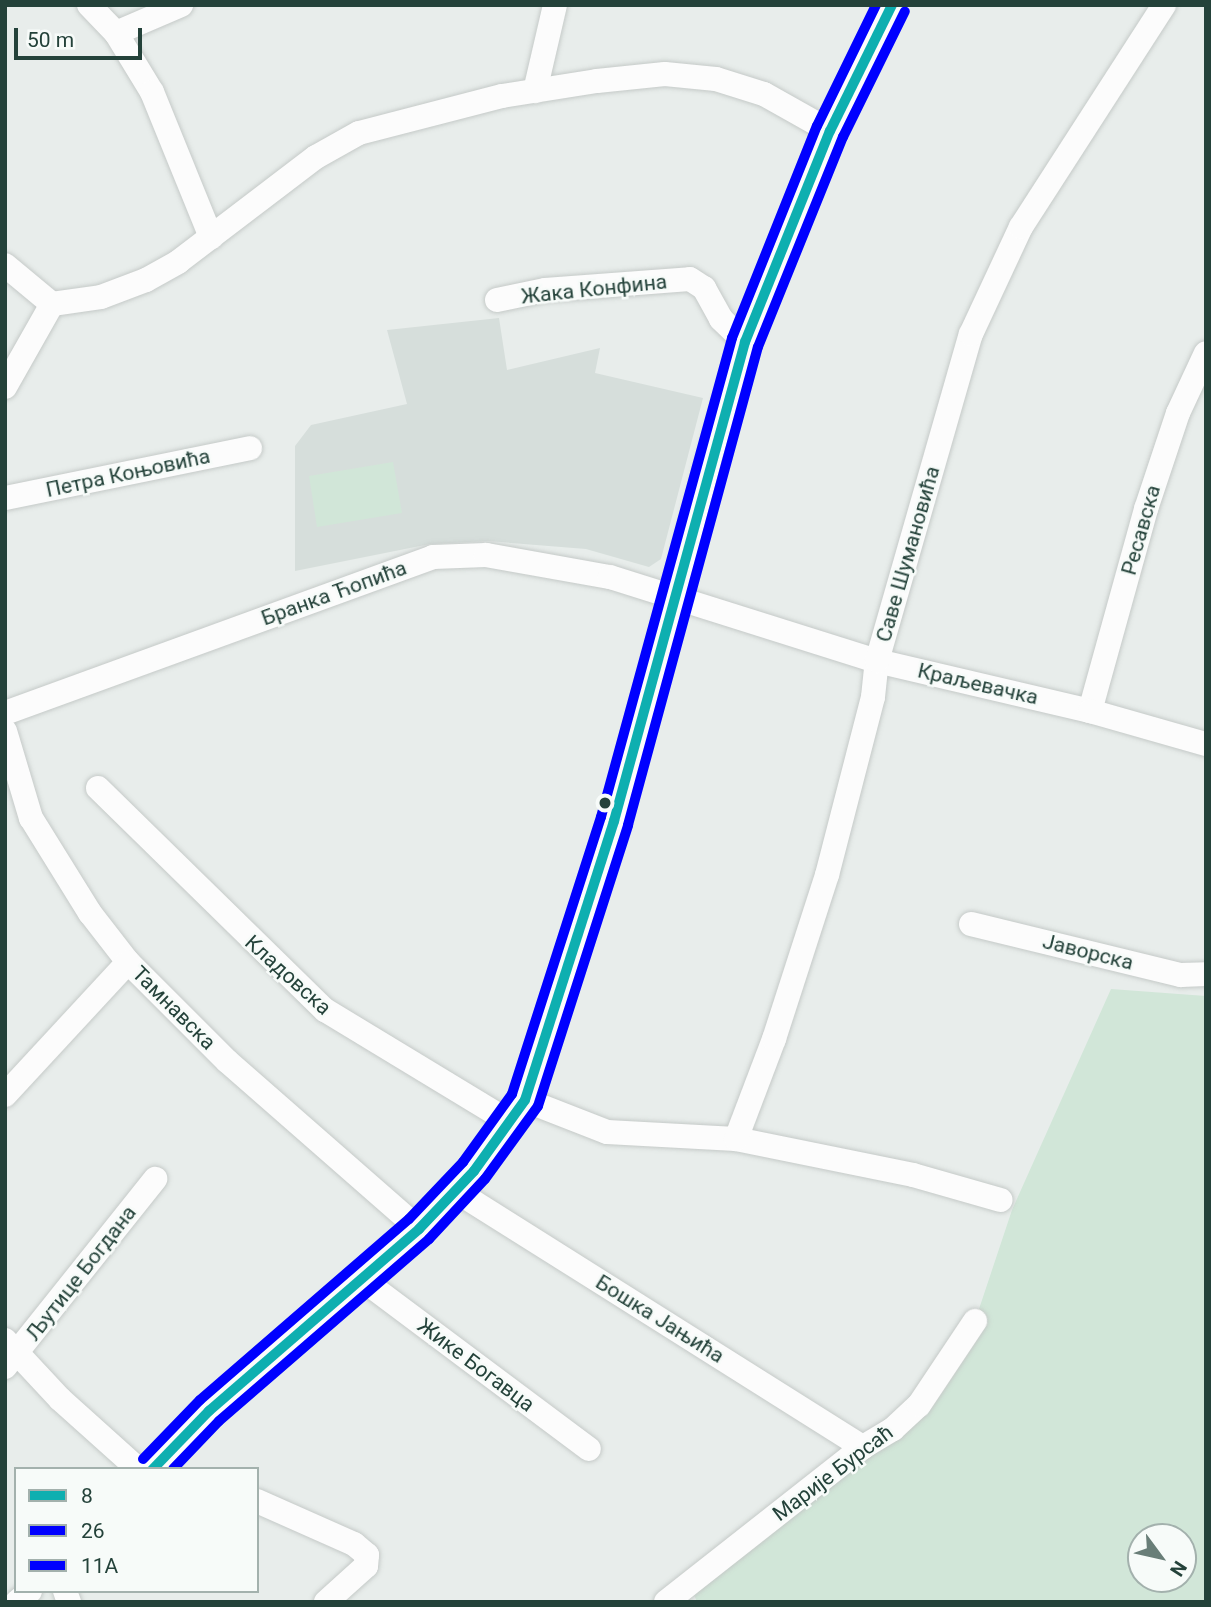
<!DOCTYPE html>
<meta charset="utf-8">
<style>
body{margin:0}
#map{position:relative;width:1211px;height:1607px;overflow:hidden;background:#e8edeb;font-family:Roboto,sans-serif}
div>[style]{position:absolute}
.built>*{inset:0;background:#d6dedb}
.green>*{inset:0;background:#d1e6d8}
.roads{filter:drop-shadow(0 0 2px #c5cac8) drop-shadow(0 0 2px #c5cac8)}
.minor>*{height:24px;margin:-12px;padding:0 12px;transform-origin:12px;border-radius:12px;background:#fcfcfc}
.bus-1>*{height:10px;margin:-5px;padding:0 5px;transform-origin:5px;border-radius:5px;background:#0eafb0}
.bus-2>*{height:10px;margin:-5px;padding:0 5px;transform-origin:5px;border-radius:5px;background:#00f}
.bus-3>*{height:10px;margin:-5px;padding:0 5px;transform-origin:5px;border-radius:5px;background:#00f}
.dots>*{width:19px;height:19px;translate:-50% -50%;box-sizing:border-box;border:4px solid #f7fbf9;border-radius:50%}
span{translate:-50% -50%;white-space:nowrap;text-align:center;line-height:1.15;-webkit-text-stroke:5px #f7fbf9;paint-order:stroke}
.street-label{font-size:21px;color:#24423a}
.frame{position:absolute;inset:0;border:7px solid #24423a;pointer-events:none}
.legend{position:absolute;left:14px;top:1467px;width:245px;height:126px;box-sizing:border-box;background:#f7fbf9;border:2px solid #a3b1ad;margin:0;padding:9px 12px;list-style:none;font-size:21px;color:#24423a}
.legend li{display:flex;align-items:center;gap:14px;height:35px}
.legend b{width:35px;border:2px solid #a3b1ad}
.north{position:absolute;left:1127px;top:1523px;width:70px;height:70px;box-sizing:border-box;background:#f7fbf9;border:2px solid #a3b1ad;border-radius:50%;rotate:123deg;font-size:19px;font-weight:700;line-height:28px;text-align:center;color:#24423a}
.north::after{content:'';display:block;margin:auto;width:24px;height:32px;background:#697e78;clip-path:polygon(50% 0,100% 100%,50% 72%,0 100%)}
.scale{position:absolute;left:14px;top:28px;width:128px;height:32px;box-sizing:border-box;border:4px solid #24423a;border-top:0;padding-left:9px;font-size:21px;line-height:24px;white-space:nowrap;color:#24423a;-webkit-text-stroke:5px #f7fbf9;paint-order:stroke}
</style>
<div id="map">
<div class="built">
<div style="clip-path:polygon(499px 318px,507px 370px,600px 348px,595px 373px,703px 398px,661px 559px,649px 567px,586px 549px,488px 541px,430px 544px,295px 571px,295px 446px,311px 425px,407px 404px,387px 330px)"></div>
</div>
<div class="green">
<div style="clip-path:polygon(393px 462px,402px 513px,317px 527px,309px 476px)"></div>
<div style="clip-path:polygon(evenodd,1111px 989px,1206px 996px,1206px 1602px,697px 1602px,691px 1588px,893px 1429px,975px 1321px,1012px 1210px,1111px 989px,1141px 1537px,1183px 1537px,1183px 1579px,1141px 1579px,1141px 1537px)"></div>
</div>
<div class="roads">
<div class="minor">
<div style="left:89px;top:5px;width:39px;rotate:46deg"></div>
<div style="left:116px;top:33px;width:69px;rotate:58.6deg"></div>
<div style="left:152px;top:92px;width:157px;rotate:67.9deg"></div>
<div style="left:116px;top:33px;width:71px;rotate:-23.3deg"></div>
<div style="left:535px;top:91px;width:88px;rotate:-76.9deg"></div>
<div style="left:5px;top:265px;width:61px;rotate:39.7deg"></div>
<div style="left:52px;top:304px;width:49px;rotate:-8.1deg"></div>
<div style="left:101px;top:297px;width:48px;rotate:-20.7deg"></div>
<div style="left:146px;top:280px;width:37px;rotate:-29deg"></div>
<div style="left:178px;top:262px;width:173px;rotate:-37.3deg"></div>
<div style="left:316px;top:157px;width:49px;rotate:-29.2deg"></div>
<div style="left:359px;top:133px;width:148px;rotate:-14.5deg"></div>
<div style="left:502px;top:96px;width:96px;rotate:-9deg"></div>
<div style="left:597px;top:81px;width:68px;rotate:-5.9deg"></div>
<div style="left:665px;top:74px;width:51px;rotate:5.6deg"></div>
<div style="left:716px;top:79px;width:50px;rotate:17.4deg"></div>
<div style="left:764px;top:94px;width:76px;rotate:29.3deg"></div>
<div style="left:497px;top:300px;width:49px;rotate:-11.8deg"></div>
<div style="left:545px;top:290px;width:145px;rotate:-4.3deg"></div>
<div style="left:690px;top:279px;width:17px;rotate:33deg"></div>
<div style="left:704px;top:288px;width:35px;rotate:61deg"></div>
<div style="left:721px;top:319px;width:33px;rotate:44deg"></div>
<div style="left:5px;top:387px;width:95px;rotate:-60.5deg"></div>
<div style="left:5px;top:498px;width:250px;rotate:-11.5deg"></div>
<div style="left:1090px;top:711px;width:210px;rotate:-74.5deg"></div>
<div style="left:1146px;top:509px;width:101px;rotate:-71.6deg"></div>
<div style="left:1178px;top:413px;width:66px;rotate:-65deg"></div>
<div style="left:5px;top:713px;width:456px;rotate:-20deg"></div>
<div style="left:433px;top:557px;width:53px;rotate:-2.2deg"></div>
<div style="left:486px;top:555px;width:126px;rotate:10.1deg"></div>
<div style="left:610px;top:577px;width:280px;rotate:17.5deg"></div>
<div style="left:877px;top:661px;width:219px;rotate:13.2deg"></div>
<div style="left:1090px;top:711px;width:121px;rotate:15.9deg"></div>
<div style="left:5px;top:731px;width:91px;rotate:73.4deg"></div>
<div style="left:31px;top:818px;width:112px;rotate:58.2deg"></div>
<div style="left:90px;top:913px;width:62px;rotate:52.2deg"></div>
<div style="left:128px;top:962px;width:140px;rotate:45deg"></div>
<div style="left:227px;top:1061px;width:255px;rotate:41.2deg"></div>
<div style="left:98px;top:788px;width:318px;rotate:44.4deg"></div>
<div style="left:325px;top:1010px;width:216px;rotate:31.2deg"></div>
<div style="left:971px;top:924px;width:216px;rotate:13.7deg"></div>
<div style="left:1181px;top:975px;width:25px;rotate:-2deg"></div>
<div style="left:5px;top:1095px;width:181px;rotate:-47.2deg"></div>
<div style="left:525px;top:1100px;width:88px;rotate:21.3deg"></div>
<div style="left:607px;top:1132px;width:129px;rotate:3.1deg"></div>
<div style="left:736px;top:1139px;width:181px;rotate:11.5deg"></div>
<div style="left:913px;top:1175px;width:91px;rotate:15.9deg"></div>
<div style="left:736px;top:1139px;width:107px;rotate:-69.2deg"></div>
<div style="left:774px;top:1039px;width:172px;rotate:-72.1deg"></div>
<div style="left:827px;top:875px;width:184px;rotate:-75.5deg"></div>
<div style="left:873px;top:697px;width:36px;rotate:-84deg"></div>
<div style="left:877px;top:661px;width:340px;rotate:-74deg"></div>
<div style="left:971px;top:334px;width:118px;rotate:-65deg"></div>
<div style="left:1021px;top:227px;width:264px;rotate:-57.2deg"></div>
<div style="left:456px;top:1191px;width:481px;rotate:32.2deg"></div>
<div style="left:363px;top:1280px;width:282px;rotate:36.8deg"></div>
<div style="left:5px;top:1340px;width:81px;rotate:47deg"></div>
<div style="left:60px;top:1399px;width:105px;rotate:41.9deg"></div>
<div style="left:5px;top:1367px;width:241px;rotate:-51.4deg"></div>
<div style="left:153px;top:1469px;width:81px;rotate:-46deg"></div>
<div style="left:209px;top:1411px;width:278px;rotate:-40.9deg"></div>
<div style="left:419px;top:1229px;width:80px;rotate:-46.5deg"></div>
<div style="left:474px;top:1171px;width:87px;rotate:-54.3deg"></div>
<div style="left:525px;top:1100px;width:293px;rotate:-72.3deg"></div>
<div style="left:614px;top:821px;width:387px;rotate:-75.2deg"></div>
<div style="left:713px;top:447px;width:110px;rotate:-73.1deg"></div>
<div style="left:745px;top:342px;width:227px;rotate:-68.1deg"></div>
<div style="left:830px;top:131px;width:140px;rotate:-63.8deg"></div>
<div style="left:257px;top:1501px;width:106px;rotate:23.9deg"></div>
<div style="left:354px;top:1544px;width:17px;rotate:40deg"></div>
<div style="left:367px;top:1555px;width:11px;rotate:95deg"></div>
<div style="left:366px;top:1566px;width:54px;rotate:138deg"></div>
<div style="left:65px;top:1591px;width:12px;rotate:70deg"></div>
<div style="left:17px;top:1602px;width:17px;rotate:-40deg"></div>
<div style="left:666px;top:1602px;width:251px;rotate:-38.2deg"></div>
<div style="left:863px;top:1447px;width:35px;rotate:-31deg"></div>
<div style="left:893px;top:1429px;width:35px;rotate:-43deg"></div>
<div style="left:919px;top:1405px;width:101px;rotate:-56.3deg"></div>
</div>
</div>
<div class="bus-1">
<div style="left:153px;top:1469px;width:81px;rotate:-46deg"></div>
<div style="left:209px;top:1411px;width:278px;rotate:-40.9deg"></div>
<div style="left:419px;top:1229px;width:80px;rotate:-46.5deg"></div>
<div style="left:474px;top:1171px;width:87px;rotate:-54.3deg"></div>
<div style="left:525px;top:1100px;width:293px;rotate:-72.3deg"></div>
<div style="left:614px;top:821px;width:497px;rotate:-74.7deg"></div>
<div style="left:745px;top:342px;width:227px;rotate:-68.1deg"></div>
<div style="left:830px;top:131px;width:140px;rotate:-63.8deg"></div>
</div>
<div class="bus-2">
<div style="left:173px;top:1469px;width:66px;rotate:-46.2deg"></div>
<div style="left:219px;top:1421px;width:278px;rotate:-40.9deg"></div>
<div style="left:429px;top:1239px;width:82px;rotate:-47deg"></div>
<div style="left:485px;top:1179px;width:90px;rotate:-54deg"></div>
<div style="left:538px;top:1106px;width:295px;rotate:-72.2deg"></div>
<div style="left:628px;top:825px;width:495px;rotate:-74.8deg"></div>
<div style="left:758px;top:347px;width:227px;rotate:-68deg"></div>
<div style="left:843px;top:137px;width:140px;rotate:-63.8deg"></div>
</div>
<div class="bus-3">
<div style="left:143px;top:1459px;width:82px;rotate:-46deg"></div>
<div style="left:200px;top:1400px;width:276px;rotate:-40.9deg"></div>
<div style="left:409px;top:1219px;width:79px;rotate:-46.5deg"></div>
<div style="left:463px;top:1162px;width:84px;rotate:-54.2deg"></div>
<div style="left:512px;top:1094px;width:291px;rotate:-72.2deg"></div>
<div style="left:601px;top:817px;width:497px;rotate:-74.7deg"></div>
<div style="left:732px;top:338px;width:228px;rotate:-68.2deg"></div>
<div style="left:817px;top:126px;width:135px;rotate:-64deg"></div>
</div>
<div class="dots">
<div style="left:605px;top:803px;background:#24423a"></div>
</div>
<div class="street-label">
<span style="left:594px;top:289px;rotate:-6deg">Жака Конфина</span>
<span style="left:128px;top:473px;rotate:-12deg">Петра Коњовића</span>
<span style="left:1141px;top:530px;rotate:-74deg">Ресавска</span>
<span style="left:908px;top:554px;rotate:-74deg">Саве Шумановића</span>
<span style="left:334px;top:593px;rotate:-20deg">Бранка Ћопића</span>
<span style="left:978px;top:684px;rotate:13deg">Краљевачка</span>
<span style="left:1088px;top:952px;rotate:14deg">Јаворска</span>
<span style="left:288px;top:975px;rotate:42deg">Кладовска</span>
<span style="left:174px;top:1008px;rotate:45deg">Тамнавска</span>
<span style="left:81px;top:1273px;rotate:-52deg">Љутице Богдана</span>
<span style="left:660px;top:1319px;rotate:32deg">Бошка Јањића</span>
<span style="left:476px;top:1365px;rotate:37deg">Жике Богавца</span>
<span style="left:833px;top:1473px;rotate:-37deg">Марије Бурсаћ</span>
</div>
<div class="frame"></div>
<ul class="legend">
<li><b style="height:9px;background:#0eafb0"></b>8</li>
<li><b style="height:9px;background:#00f"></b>26</li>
<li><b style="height:9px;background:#00f"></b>11А</li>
</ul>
<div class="north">N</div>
<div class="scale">50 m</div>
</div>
